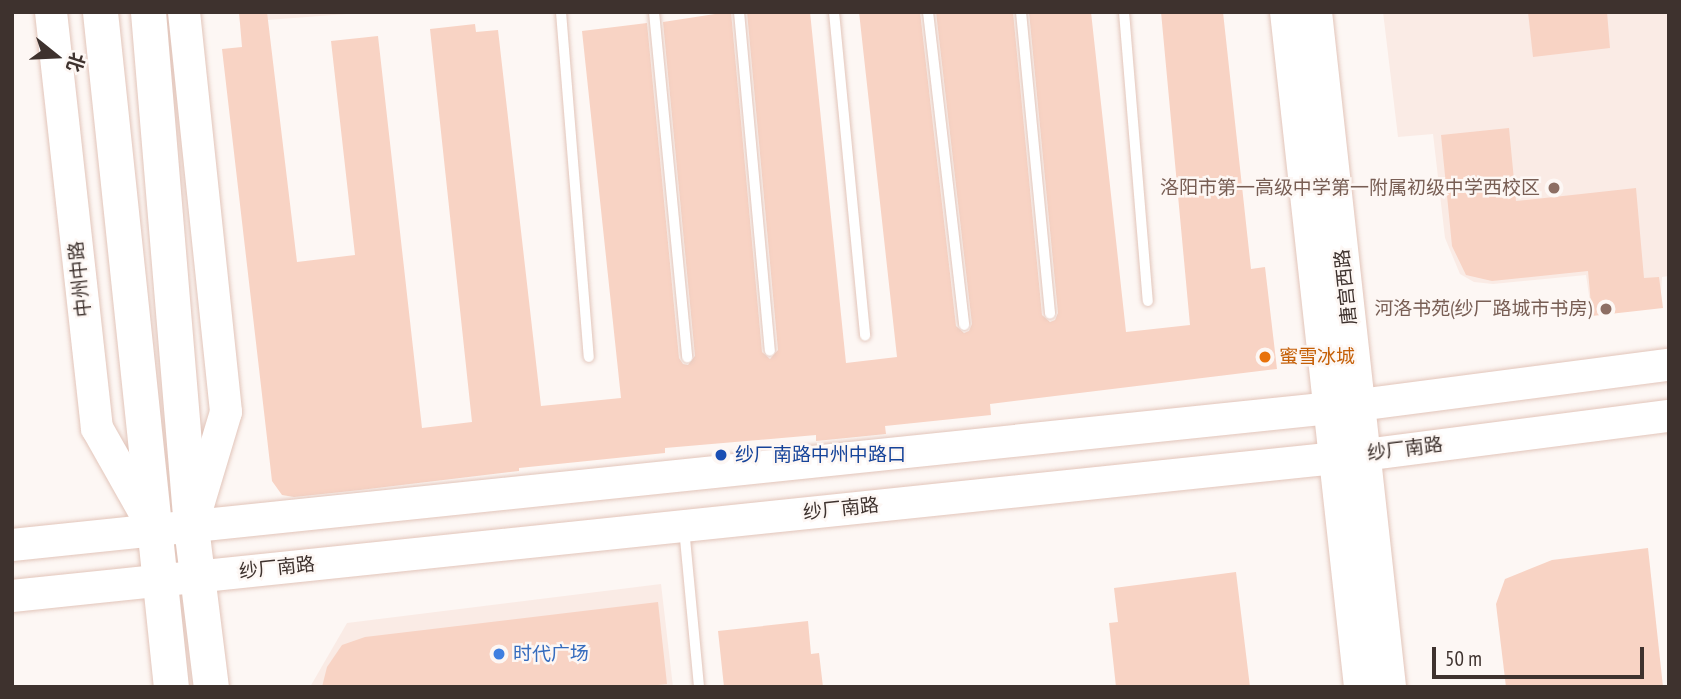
<!DOCTYPE html>
<meta charset="utf-8">
<style>
body{margin:0}
#map{position:relative;width:1681px;height:699px;overflow:hidden;background:#fdf7f4;font-family:"PT Sans Narrow","Noto Sans SC",sans-serif}
div>[style]{position:absolute}
.built>*{inset:0;background:#faebe5}
.building>*{inset:0;background:#f8d3c4}
.roads{filter:drop-shadow(0 0 2px #e2c5ba) drop-shadow(0 0 2px #e2c5ba)}
.lane>*{height:10px;margin:-5px;padding:0 5px;transform-origin:5px;border-radius:5px;background:#fff}
.secondary>*{height:32px;margin:-16px;padding:0 16px;transform-origin:16px;border-radius:16px;background:#fff}
.primary>*{height:35px;margin:-17.5px;padding:0 17.5px;transform-origin:17.5px;border-radius:17.5px;background:#fff}
.dots>*{width:19px;height:19px;translate:-50% -50%;box-sizing:border-box;border:4px solid #fdf7f4;border-radius:50%}
span{translate:-50% -50%;white-space:nowrap;text-align:center;line-height:1.15;-webkit-text-stroke:5px #fdf7f4;paint-order:stroke}
.education-label{font-size:19px;color:#785e54}
.right{translate:-100% -50%;text-align:right}
.street-label{font-size:19px;color:#3e322e}
.food-label{font-size:19px;color:#c56008}
.left{translate:0 -50%;text-align:left}
.transit-label{font-size:19px;color:#164399}
.shop-label{font-size:19px;color:#366cbe}
.frame{position:absolute;inset:0;border:14px solid #3e322e;pointer-events:none}
.north{position:absolute;left:21px;top:21px;width:70px;height:70px;-webkit-text-stroke:5px #fdf7f4;paint-order:stroke;rotate:108deg;font-size:19px;font-weight:700;line-height:28px;text-align:center;color:#3e322e}
.north::after{content:'';display:block;margin:auto;width:24px;height:32px;background:#3e322e;clip-path:polygon(50% 0,100% 100%,50% 72%,0 100%)}
.scale{position:absolute;left:1432px;top:647px;width:212px;height:32px;box-sizing:border-box;border:4px solid #3e322e;border-top:0;padding-left:9px;font-size:21px;line-height:24px;white-space:nowrap;color:#3e322e;-webkit-text-stroke:5px #fdf7f4;paint-order:stroke}
</style>
<div id="map">
<div class="built">
<div style="clip-path:polygon(239px 12px,373px 12px,240px 22px)"></div>
<div style="clip-path:polygon(1383px 12px,1669px 12px,1669px 276px,1662px 277px,1661px 292px,1592px 316px,1586px 275px,1493px 284px,1474px 282px,1460px 274px,1445px 238px,1433px 134px,1398px 137px)"></div>
<div style="clip-path:polygon(661px 584px,673px 687px,310px 687px,347px 623px)"></div>
</div>
<div class="building">
<div style="clip-path:polygon(239px 12px,267px 12px,297px 262px,355px 255px,331px 41px,378px 36px,422px 428px,472px 422px,430px 29px,475px 24px,476px 32px,498px 30px,541px 406px,621px 398px,582px 31px,647px 23px,679px 358px,683px 364px,688px 365px,695px 356px,663px 22px,728px 12px,731px 12px,762px 352px,770px 359px,778px 350px,747px 12px,810px 12px,846px 363px,897px 357px,859px 12px,920px 12px,956px 326px,964px 333px,969px 331px,972px 324px,936px 12px,1013px 12px,1042px 315px,1050px 322px,1055px 320px,1058px 313px,1029px 12px,1091px 12px,1126px 332px,1190px 325px,1161px 12px,1223px 12px,1251px 269px,1265px 267px,1277px 369px,990px 404px,991px 415px,885px 426px,886px 434px,816px 441px,816px 435px,665px 448px,665px 453px,519px 468px,519px 471px,360px 490px,294px 497px,282px 495px,272px 481px,222px 49px,242px 47px)"></div>
<div style="clip-path:polygon(1528px 12px,1607px 12px,1610px 48px,1533px 57px)"></div>
<div style="clip-path:polygon(1509px 128px,1516px 201px,1636px 188px,1644px 278px,1659px 277px,1663px 308px,1592px 316px,1588px 271px,1492px 281px,1466px 275px,1452px 246px,1441px 135px)"></div>
<div style="clip-path:polygon(1648px 548px,1663px 687px,1506px 687px,1496px 604px,1505px 579px,1552px 560px)"></div>
<div style="clip-path:polygon(1236px 572px,1250px 687px,1116px 687px,1109px 623px,1118px 622px,1114px 588px)"></div>
<div style="clip-path:polygon(658px 602px,667px 684px,640px 687px,322px 687px,327px 667px,342px 645px,365px 637px)"></div>
<div style="clip-path:polygon(808px 621px,811px 654px,819px 653px,823px 687px,724px 687px,718px 631px)"></div>
</div>
<div class="roads">
<div class="lane">
<div style="left:561px;top:12px;width:346px;rotate:85.4deg"></div>
<div style="left:654px;top:12px;width:347px;rotate:84.5deg"></div>
<div style="left:739px;top:12px;width:340px;rotate:84.8deg"></div>
<div style="left:834px;top:12px;width:325px;rotate:84.5deg"></div>
<div style="left:928px;top:12px;width:315px;rotate:83.4deg"></div>
<div style="left:1021px;top:12px;width:303px;rotate:84.5deg"></div>
<div style="left:1124px;top:12px;width:290px;rotate:85.3deg"></div>
<div style="left:684px;top:528px;width:160px;rotate:84.6deg"></div>
</div>
<div class="secondary">
<div style="left:51px;top:12px;width:419px;rotate:83.7deg"></div>
<div style="left:97px;top:428px;width:116px;rotate:60.6deg"></div>
<div style="left:184px;top:12px;width:402px;rotate:84deg"></div>
<div style="left:226px;top:412px;width:115px;rotate:106.7deg"></div>
<div style="left:1286px;top:12px;width:679px;rotate:83.74deg"></div>
<div style="left:1316px;top:12px;width:679px;rotate:83.74deg"></div>
<div style="left:12px;top:545px;width:1354px;rotate:-5.93deg"></div>
<div style="left:1359px;top:405px;width:313px;rotate:-7.4deg"></div>
<div style="left:12px;top:596px;width:1359px;rotate:-5.95deg"></div>
<div style="left:1364px;top:455px;width:307px;rotate:-7.3deg"></div>
</div>
<div class="primary">
<div style="left:100px;top:12px;width:679px;rotate:84deg"></div>
<div style="left:148px;top:12px;width:517px;rotate:85.23deg"></div>
<div style="left:191px;top:527px;width:161px;rotate:82.9deg"></div>
</div>
</div>
<div class="dots">
<div style="left:1554px;top:188px;background:#8d6e63"></div>
<div style="left:1606px;top:309px;background:#8d6e63"></div>
<div style="left:1265px;top:357px;background:#e8710a"></div>
<div style="left:721px;top:455px;background:#1a4fb4"></div>
<div style="left:499px;top:654px;background:#3f7fe0"></div>
</div>
<div class="education-label">
<span class="right" style="left:1540px;top:188px">洛阳市第一高级中学第一附属初级中学西校区</span>
<span class="right" style="left:1592px;top:309px">河洛书苑(纱厂路城市书房)</span>
</div>
<div class="street-label">
<span style="left:80px;top:279px;rotate:-96deg">中州中路</span>
<span style="left:1346px;top:287px;rotate:-96deg">唐宫西路</span>
<span style="left:1405px;top:449px;rotate:-7deg">纱厂南路</span>
<span style="left:841px;top:509px;rotate:-6deg">纱厂南路</span>
<span style="left:277px;top:568px;rotate:-6deg">纱厂南路</span>
</div>
<div class="food-label">
<span class="left" style="left:1279px;top:357px">蜜雪冰城</span>
</div>
<div class="transit-label">
<span class="left" style="left:735px;top:455px">纱厂南路中州中路口</span>
</div>
<div class="shop-label">
<span class="left" style="left:513px;top:654px">时代广场</span>
</div>
<div class="frame"></div>
<div class="north">北</div>
<div class="scale">50 m</div>
</div>
